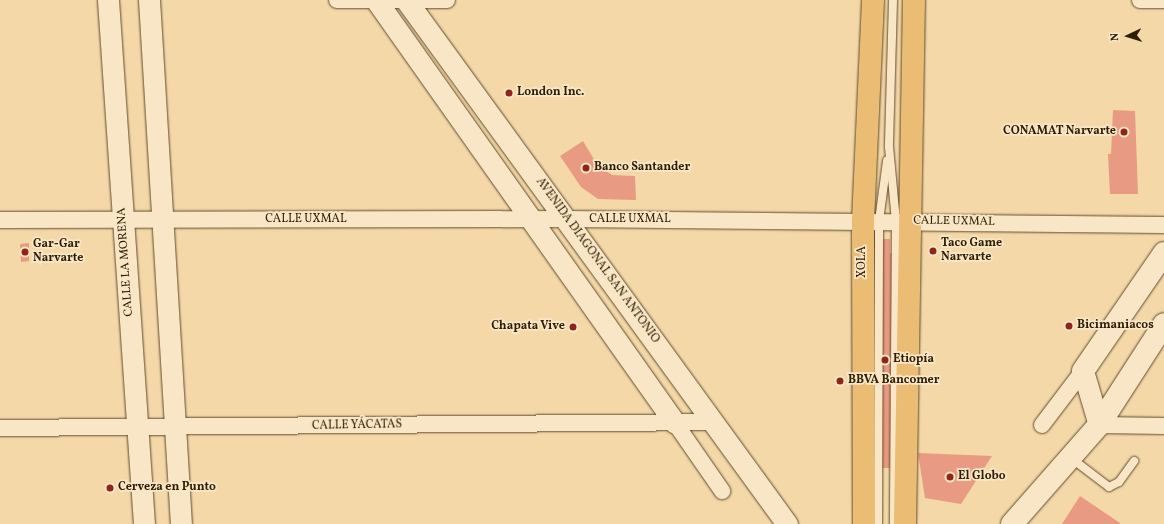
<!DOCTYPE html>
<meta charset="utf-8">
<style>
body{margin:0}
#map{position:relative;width:1164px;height:524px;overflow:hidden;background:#f4d8a8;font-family:Vollkorn,serif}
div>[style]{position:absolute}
.building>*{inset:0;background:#e99a82}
.roads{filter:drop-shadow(0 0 1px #604c2c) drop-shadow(0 0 1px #604c2c)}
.service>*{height:8px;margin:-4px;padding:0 4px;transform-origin:4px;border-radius:4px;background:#f8e6c6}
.minor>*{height:16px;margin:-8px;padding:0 8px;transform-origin:8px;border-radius:8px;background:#f8e6c6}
.tertiary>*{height:21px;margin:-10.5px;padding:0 10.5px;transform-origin:10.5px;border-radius:10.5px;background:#f8e6c6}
.secondary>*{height:22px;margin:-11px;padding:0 11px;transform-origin:11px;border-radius:11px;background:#f8e6c6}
.primary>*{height:22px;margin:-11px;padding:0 11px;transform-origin:11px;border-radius:11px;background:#eabc74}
.dots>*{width:11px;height:11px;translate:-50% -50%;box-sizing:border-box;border:2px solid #f8e6c6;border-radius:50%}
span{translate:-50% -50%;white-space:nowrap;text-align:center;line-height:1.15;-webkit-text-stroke:3.5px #f8e6c6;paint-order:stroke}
.poi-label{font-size:12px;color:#2f1d03;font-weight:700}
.left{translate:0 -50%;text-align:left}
.right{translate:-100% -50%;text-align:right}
.street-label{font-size:12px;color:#2f1d03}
.north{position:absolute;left:1108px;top:16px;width:40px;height:40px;-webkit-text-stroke:3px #f8e6c6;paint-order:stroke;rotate:266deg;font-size:11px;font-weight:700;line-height:16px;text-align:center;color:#2f1d03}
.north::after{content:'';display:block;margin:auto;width:14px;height:18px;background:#2f1d03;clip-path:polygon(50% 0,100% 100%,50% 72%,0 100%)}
</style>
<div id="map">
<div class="building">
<div style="clip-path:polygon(1113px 110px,1135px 111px,1138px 194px,1110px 194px,1108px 154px,1111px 154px)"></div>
<div style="clip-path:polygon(583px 141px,595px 161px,612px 175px,635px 176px,636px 200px,598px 199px,581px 187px,560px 156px)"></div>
<div style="clip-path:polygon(881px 239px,890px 239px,890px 253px,894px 253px,895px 468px,878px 468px)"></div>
<div style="clip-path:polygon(29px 243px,29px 261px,21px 262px,20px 244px)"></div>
<div style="clip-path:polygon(918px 453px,992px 456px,961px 504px,925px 498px)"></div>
<div style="clip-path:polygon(1080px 496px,1120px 523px,1120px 524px,1062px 524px)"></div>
</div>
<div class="roads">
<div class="service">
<div style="left:893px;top:0;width:147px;rotate:91.6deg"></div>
<div style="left:889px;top:147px;width:74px;rotate:84.6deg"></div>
<div style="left:896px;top:221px;width:303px;rotate:90.4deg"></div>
<div style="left:1071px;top:458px;width:48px;rotate:37.3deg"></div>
<div style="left:1109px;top:487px;width:11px;rotate:-27deg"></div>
<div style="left:1119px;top:482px;width:26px;rotate:-54deg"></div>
<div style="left:878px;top:524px;width:303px;rotate:-89.8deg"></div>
<div style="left:879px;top:221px;width:61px;rotate:-82.4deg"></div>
</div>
<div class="minor">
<div style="left:337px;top:0;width:110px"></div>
<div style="left:1140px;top:0;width:24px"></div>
<div style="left:0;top:220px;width:567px;rotate:-0.1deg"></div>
<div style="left:567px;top:219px;width:597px;rotate:0.58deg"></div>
<div style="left:675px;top:423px;width:83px;rotate:55.3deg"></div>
<div style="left:1042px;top:425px;width:68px;rotate:-52.8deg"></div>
<div style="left:1099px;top:425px;width:65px;rotate:0.9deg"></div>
<div style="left:0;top:428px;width:713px;rotate:-0.48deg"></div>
</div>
<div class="tertiary">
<div style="left:108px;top:0;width:525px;rotate:86.07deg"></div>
<div style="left:149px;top:0;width:525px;rotate:86.51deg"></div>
<div style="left:376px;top:0;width:518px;rotate:54.75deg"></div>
<div style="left:406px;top:0;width:648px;rotate:53.98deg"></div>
<div style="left:1083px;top:371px;width:56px;rotate:73.5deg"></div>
</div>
<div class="secondary">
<div style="left:1083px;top:371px;width:143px;rotate:-55.5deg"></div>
<div style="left:1012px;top:524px;width:132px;rotate:-48.7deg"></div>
<div style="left:1099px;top:425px;width:120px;rotate:-57.2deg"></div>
</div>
<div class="primary">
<div style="left:864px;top:524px;width:303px;rotate:-90.2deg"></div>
<div style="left:863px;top:221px;width:221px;rotate:-87.4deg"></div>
<div style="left:905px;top:524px;width:524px;rotate:-89.02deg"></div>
</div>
</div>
<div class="dots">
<div style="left:509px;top:93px;background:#8f2418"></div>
<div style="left:1124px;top:132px;background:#8f2418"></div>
<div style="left:586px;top:168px;background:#8f2418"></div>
<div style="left:933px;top:251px;background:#8f2418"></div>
<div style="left:25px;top:252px;background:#8f2418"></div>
<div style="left:1069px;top:326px;background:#8f2418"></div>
<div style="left:573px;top:327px;background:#8f2418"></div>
<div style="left:885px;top:360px;background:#8f2418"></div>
<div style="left:840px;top:381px;background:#8f2418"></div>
<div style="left:950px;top:477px;background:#8f2418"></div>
<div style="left:110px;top:488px;background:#8f2418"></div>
</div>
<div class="poi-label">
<span class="left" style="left:517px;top:93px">London Inc.</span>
<span class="right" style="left:1116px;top:132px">CONAMAT Narvarte</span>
<span class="left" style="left:594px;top:168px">Banco Santander</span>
<span class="left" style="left:941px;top:251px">Taco Game<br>Narvarte</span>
<span class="left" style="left:33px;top:252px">Gar-Gar<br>Narvarte</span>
<span class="left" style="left:1077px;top:326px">Bicimaniacos</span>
<span class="right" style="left:565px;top:327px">Chapata Vive</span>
<span class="left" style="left:893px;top:360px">Etiopía</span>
<span class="left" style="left:848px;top:381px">BBVA Bancomer</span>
<span class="left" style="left:958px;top:477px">El Globo</span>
<span class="left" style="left:118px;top:488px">Cerveza en Punto</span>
</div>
<div class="street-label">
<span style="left:306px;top:220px">CALLE UXMAL</span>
<span style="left:630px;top:220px">CALLE UXMAL</span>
<span style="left:954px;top:222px;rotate:1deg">CALLE UXMAL</span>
<span style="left:597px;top:261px;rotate:54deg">AVENIDA DIAGONAL SAN ANTONIO</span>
<span style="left:126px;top:262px;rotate:-94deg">CALLE LA MORENA</span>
<span style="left:863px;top:262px;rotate:-90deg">XOLA</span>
<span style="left:357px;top:426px;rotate:-1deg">CALLE YÁCATAS</span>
</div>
<div class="north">N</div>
</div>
